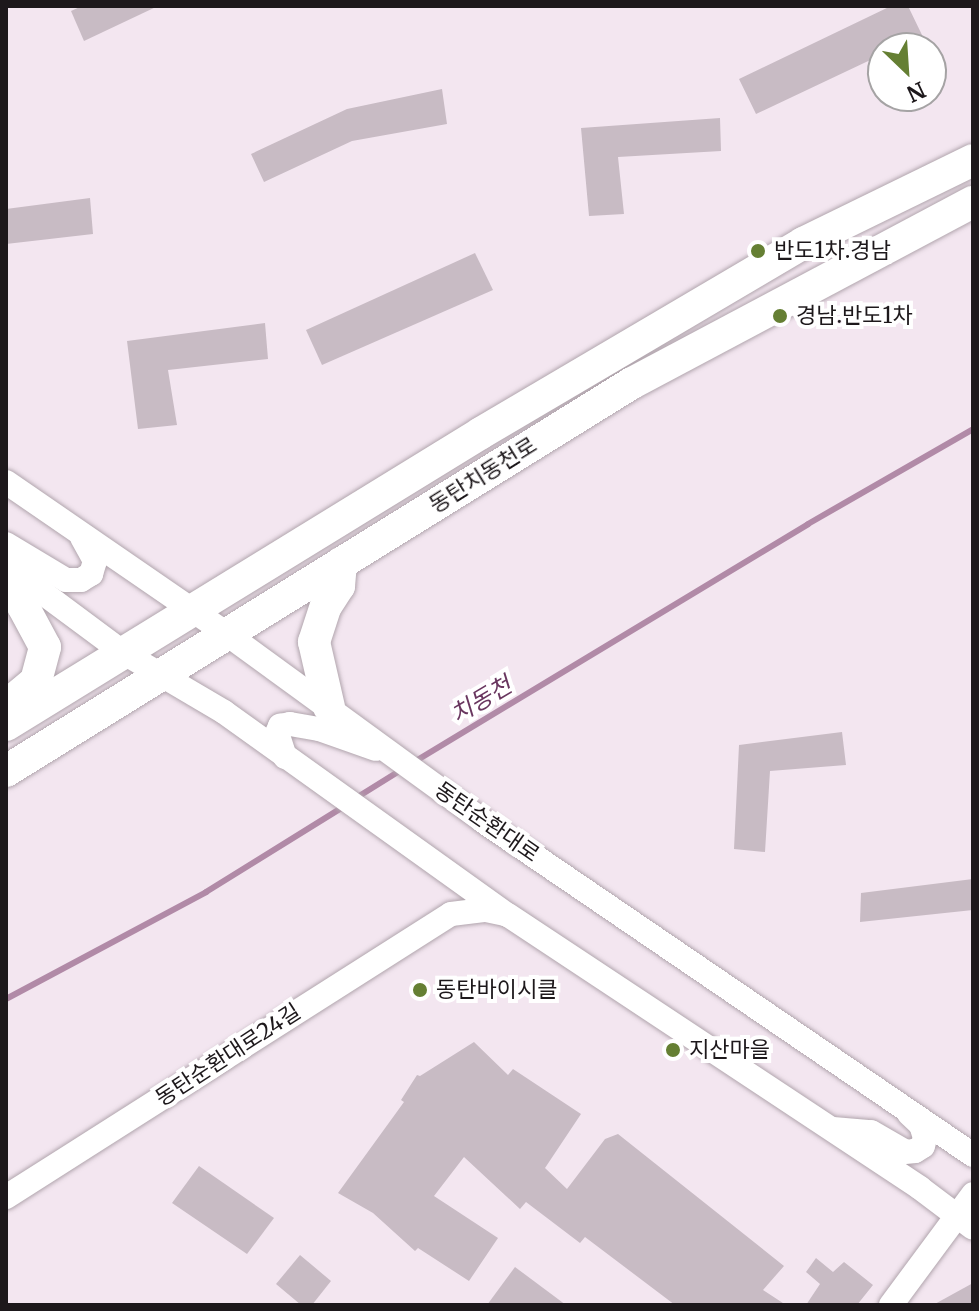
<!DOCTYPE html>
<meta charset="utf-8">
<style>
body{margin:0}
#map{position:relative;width:979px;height:1311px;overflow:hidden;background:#f3e6f0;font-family:Merriweather,"Noto Sans KR",serif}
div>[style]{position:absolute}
.stream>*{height:6px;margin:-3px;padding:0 3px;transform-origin:3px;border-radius:3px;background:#b18aa7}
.building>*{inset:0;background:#c8bbc4}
.roads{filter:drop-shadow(0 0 2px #b1a5ad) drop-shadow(0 0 2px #b1a5ad)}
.tertiary>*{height:24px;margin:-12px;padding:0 12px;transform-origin:12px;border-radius:12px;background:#fff}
.primary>*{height:32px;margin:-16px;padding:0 16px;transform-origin:16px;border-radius:16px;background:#fff}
.dots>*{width:22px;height:22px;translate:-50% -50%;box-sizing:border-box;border:4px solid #fff;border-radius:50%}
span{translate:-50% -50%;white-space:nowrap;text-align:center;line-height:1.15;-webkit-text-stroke:8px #fff;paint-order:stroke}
.poi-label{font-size:22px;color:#1d181b}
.left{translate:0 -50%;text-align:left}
.street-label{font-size:22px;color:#1d181b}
.water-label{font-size:24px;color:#69365f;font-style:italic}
.frame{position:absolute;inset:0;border:8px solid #1d181b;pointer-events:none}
.north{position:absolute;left:867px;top:32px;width:80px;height:80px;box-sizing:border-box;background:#fff;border:2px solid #a5a3a4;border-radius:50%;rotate:155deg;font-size:22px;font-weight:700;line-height:32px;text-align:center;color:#1d181b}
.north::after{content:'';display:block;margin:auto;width:28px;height:36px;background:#657f33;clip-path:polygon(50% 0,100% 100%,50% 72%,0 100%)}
</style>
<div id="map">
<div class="stream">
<div style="left:414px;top:762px;width:460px;rotate:-31.1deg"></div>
<div style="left:808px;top:524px;width:190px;rotate:-29.9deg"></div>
<div style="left:356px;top:798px;width:53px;rotate:-31.9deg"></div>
<div style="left:6px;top:999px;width:227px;rotate:-28.1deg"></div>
<div style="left:206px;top:892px;width:161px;rotate:-31.8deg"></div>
</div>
<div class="building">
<div style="clip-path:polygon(82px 6px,158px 6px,84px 41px,71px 11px)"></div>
<div style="clip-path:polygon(891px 6px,908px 6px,922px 35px,895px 48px,883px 48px,883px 54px,756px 114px,739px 79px)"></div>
<div style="clip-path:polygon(442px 89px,447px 124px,352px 141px,264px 182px,251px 154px,347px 109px)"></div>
<div style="clip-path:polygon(720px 118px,721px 151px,618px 157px,624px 214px,589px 216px,581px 128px)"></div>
<div style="clip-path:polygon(90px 198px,93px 234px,6px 244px,6px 209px)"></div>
<div style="clip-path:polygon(475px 253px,493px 290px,322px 365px,306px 330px)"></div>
<div style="clip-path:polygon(265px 323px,268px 359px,168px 370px,177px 425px,138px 429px,127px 341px)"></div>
<div style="clip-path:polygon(842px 732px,846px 765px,770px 771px,765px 852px,734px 849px,739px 745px)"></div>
<div style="clip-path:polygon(973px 879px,973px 910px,860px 922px,861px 893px)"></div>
<div style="clip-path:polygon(474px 1042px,508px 1075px,513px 1069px,581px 1114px,545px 1168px,567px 1189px,605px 1139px,618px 1134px,784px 1266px,763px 1290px,786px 1305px,675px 1305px,585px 1237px,580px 1243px,526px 1202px,520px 1209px,464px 1157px,434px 1196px,498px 1238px,469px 1281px,418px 1248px,415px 1251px,373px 1213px,338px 1193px,404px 1102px,401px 1100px,417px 1075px,420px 1076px)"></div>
<div style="clip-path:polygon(199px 1166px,274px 1218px,247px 1254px,172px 1203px)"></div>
<div style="clip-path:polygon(300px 1255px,331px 1281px,312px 1305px,301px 1305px,276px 1284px)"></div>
<div style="clip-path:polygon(816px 1258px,833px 1272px,844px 1262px,873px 1285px,857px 1305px,806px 1305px,820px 1284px,806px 1272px)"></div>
<div style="clip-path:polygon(515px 1267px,566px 1305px,487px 1305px)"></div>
<div style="clip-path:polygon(973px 1283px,973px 1305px,933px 1305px)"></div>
</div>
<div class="roads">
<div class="tertiary">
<div style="left:6px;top:482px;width:268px;rotate:34.5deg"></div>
<div style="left:227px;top:634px;width:317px;rotate:36.1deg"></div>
<div style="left:483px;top:821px;width:593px;rotate:34.28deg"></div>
<div style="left:6px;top:544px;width:70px;rotate:31deg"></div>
<div style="left:66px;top:580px;width:15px"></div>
<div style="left:81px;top:580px;width:12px;rotate:-31deg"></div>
<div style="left:91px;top:574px;width:14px;rotate:-73deg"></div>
<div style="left:95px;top:561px;width:26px;rotate:-119deg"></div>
<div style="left:8px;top:567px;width:144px;rotate:36.6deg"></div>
<div style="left:124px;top:653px;width:116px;rotate:30.5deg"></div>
<div style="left:224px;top:712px;width:349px;rotate:35.6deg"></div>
<div style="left:508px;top:915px;width:494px;rotate:33.5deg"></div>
<div style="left:920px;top:1188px;width:66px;rotate:37deg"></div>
<div style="left:285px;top:757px;width:25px;rotate:-108deg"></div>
<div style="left:277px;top:733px;width:8px;rotate:-67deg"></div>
<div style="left:280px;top:726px;width:10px;rotate:-11deg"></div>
<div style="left:290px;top:724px;width:29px;rotate:10deg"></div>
<div style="left:319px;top:729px;width:60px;rotate:19.3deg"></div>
<div style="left:833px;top:1129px;width:38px;rotate:5deg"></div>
<div style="left:871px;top:1132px;width:39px;rotate:30deg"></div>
<div style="left:905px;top:1152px;width:10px;rotate:-6deg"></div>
<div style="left:915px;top:1151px;width:9px;rotate:-32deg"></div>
<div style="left:923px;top:1146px;width:8px;rotate:-76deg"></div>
<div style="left:925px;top:1138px;width:14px;rotate:-107deg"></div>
<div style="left:921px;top:1125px;width:16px;rotate:-137deg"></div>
<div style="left:6px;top:1197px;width:527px;rotate:-32.45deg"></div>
<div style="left:451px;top:914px;width:35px;rotate:-7deg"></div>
<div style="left:486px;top:910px;width:19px;rotate:12deg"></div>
<div style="left:891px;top:1305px;width:138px;rotate:-53.5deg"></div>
</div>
<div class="primary">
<div style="left:6px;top:706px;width:39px;rotate:-40deg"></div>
<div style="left:36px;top:681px;width:35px;rotate:-75deg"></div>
<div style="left:45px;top:647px;width:47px;rotate:-118.2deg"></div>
<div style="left:23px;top:606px;width:37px;rotate:-106deg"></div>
<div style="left:329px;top:707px;width:67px;rotate:-103deg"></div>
<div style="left:314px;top:642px;width:38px;rotate:-72deg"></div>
<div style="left:326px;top:606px;width:24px;rotate:-57deg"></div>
<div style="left:339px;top:586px;width:23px;rotate:-85deg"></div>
<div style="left:6px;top:725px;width:558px;rotate:-31.58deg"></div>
<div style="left:481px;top:433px;width:374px;rotate:-30.5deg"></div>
<div style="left:803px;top:243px;width:189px;rotate:-26deg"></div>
<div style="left:6px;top:771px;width:736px;rotate:-31.79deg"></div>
<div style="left:632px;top:383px;width:386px;rotate:-28deg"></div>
</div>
</div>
<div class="dots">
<div style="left:758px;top:251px;background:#657f33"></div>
<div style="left:780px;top:316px;background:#657f33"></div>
<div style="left:420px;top:990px;background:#657f33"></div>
<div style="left:673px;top:1050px;background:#657f33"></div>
</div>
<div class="poi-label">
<span class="left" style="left:774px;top:251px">반도1차.경남</span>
<span class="left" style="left:796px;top:316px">경남.반도1차</span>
<span class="left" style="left:436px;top:990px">동탄바이시클</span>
<span class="left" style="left:689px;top:1050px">지산마을</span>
</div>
<div class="street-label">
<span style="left:483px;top:475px;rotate:-32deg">동탄치동천로</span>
<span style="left:487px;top:822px;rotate:35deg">동탄순환대로</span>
<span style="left:228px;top:1055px;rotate:-33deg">동탄순환대로24길</span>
</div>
<div class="water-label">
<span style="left:481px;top:700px;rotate:-31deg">치동천</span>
</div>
<div class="frame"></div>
<div class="north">N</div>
</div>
